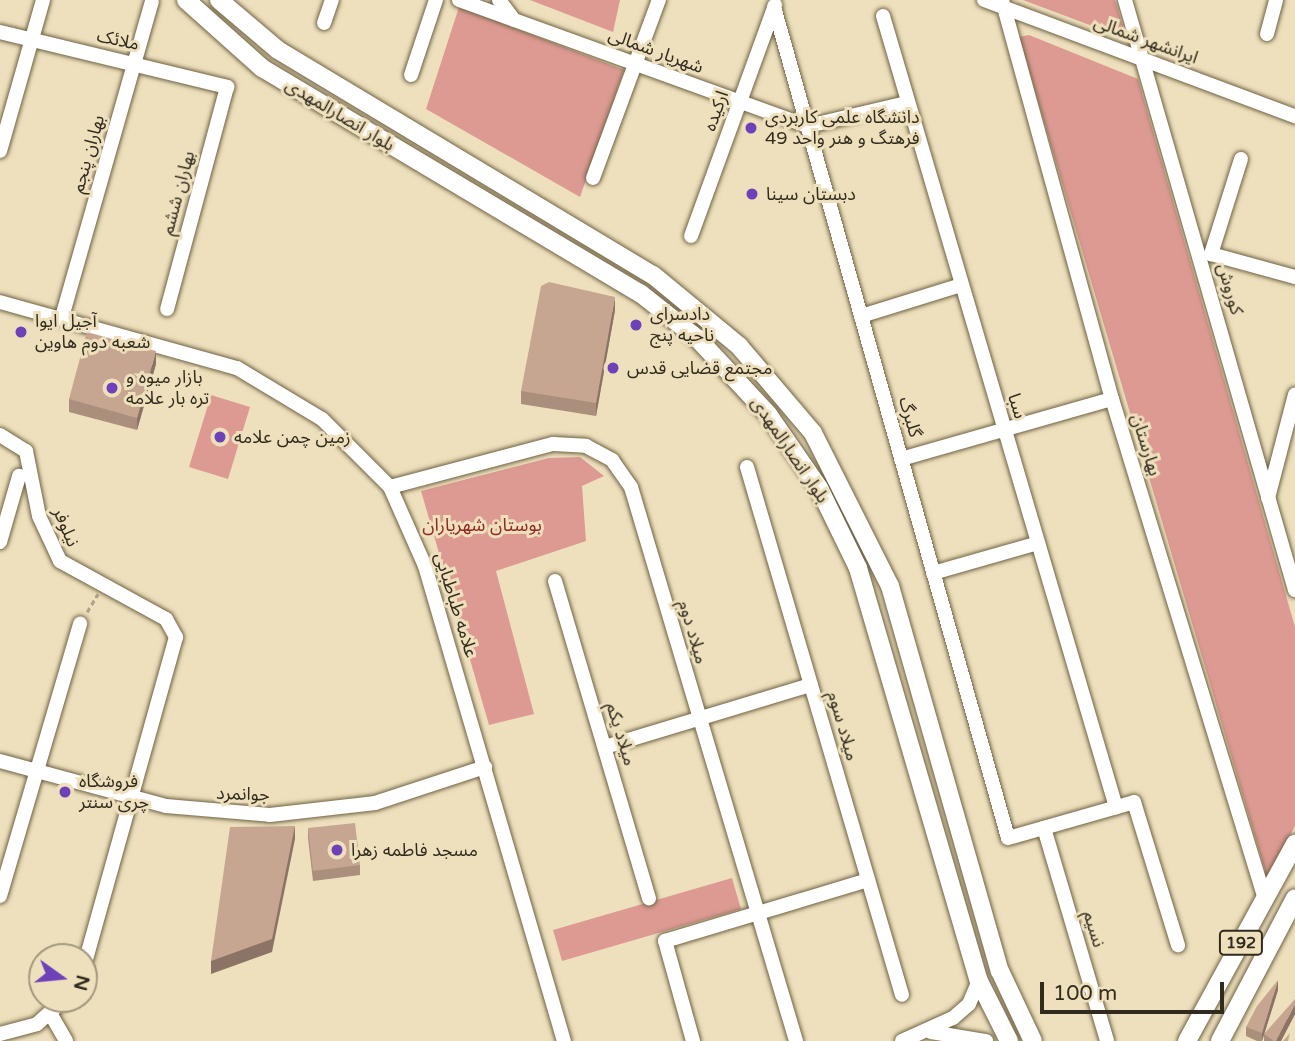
<!DOCTYPE html>
<meta charset="utf-8">
<style>
body{margin:0}
#map{position:relative;width:1295px;height:1041px;overflow:hidden;background:#eee0bd;font-family:"Varela Round","Noto Sans Arabic",sans-serif}
div>[style]{position:absolute}
.green>*{inset:0;background:#dc9a92}
.path>*{height:2.5px;margin-top:-1.25px;transform-origin:0;background:repeating-linear-gradient(90deg,#aea387 0 5px,transparent 0 8.5px)}
.roads{filter:drop-shadow(0 0 2px #6f6243) drop-shadow(0 0 2px #6f6243)}
.minor>*{height:14px;margin:-7px;padding:0 7px;transform-origin:7px;border-radius:7px;background:#fff}
.major>*{height:18px;margin:-9px;padding:0 9px;transform-origin:9px;border-radius:9px;background:#fff}
.wall>*{inset:0;background:#aa8f7c}
.shaded-wall>*{inset:0;background:#8b7465}
.building>*{inset:0;background:#c6a690}
.dots>*{width:19px;height:19px;translate:-50% -50%;box-sizing:border-box;border:4px solid #eee0bd;border-radius:50%}
span{translate:-50% -50%;white-space:nowrap;text-align:center;line-height:1.15;-webkit-text-stroke:6px #eee0bd;paint-order:stroke}
.shield-label span{padding:2px 5px;background:#eee0bd;border:2px solid;border-radius:5px;-webkit-text-stroke-width:0}
.shield-label{font-size:16px;color:#312b1e;font-weight:700}
.street-label{font-size:18px;color:#312b1e}
.poi-label{font-size:18px;color:#312b1e}
.left{translate:0 -50%;text-align:left}
.park-label{font-size:18px;color:#932622}
.north{position:absolute;left:28px;top:943px;width:70px;height:70px;box-sizing:border-box;background:#eee0bd;border:2px solid #a2987d;border-radius:50%;rotate:105deg;font-size:19px;font-weight:700;line-height:28px;text-align:center;color:#312b1e}
.north::after{content:'';display:block;margin:auto;width:24px;height:32px;background:#6e41b9;clip-path:polygon(50% 0,100% 100%,50% 72%,0 100%)}
.scale{position:absolute;left:1040px;top:982px;width:184px;height:32px;box-sizing:border-box;border:4px solid #312b1e;border-top:0;padding-left:9px;font-size:21px;line-height:24px;white-space:nowrap;color:#312b1e;-webkit-text-stroke:5px #eee0bd;paint-order:stroke}
</style>
<div id="map">
<div class="green">
<div style="clip-path:polygon(530px 0,620px 0,613px 32px)"></div>
<div style="clip-path:polygon(1023px 0,1115px 0,1127px 39px)"></div>
<div style="clip-path:polygon(459px 7px,624px 70px,580px 197px,426px 109px)"></div>
<div style="clip-path:polygon(1029px 35px,1138px 79px,1295px 627px,1295px 826px,1267px 877px,1019px 37px)"></div>
<div style="clip-path:polygon(211px 395px,250px 407px,228px 479px,189px 467px)"></div>
<div style="clip-path:polygon(580px 457px,604px 476px,582px 486px,586px 541px,496px 571px,534px 714px,489px 725px,421px 491px,549px 458px)"></div>
<div style="clip-path:polygon(732px 878px,741px 909px,562px 961px,553px 930px)"></div>
</div>
<div class="path">
<div style="left:87px;top:612px;width:21px;rotate:-59deg"></div>
</div>
<div class="roads">
<div class="minor">
<div style="left:459px;top:0;width:371px;rotate:19.9deg"></div>
<div style="left:808px;top:126px;width:102px;rotate:-13.1deg"></div>
<div style="left:499px;top:0;width:25px;rotate:53deg"></div>
<div style="left:984px;top:0;width:332px;rotate:20.5deg"></div>
<div style="left:1002px;top:0;width:414px;rotate:74.6deg"></div>
<div style="left:1112px;top:399px;width:523px;rotate:72.99deg"></div>
<div style="left:1125px;top:0;width:614px;rotate:73.93deg"></div>
<div style="left:774px;top:7px;width:863px;rotate:74.27deg"></div>
<div style="left:1008px;top:838px;width:131px;rotate:-15.9deg"></div>
<div style="left:1134px;top:802px;width:150px;rotate:72.9deg"></div>
<div style="left:883px;top:16px;width:825px;rotate:73.59deg"></div>
<div style="left:324px;top:23px;width:24px;rotate:-71deg"></div>
<div style="left:0;top:32px;width:234px;rotate:13.6deg"></div>
<div style="left:227px;top:87px;width:230px;rotate:105.1deg"></div>
<div style="left:1267px;top:34px;width:35px;rotate:-75deg"></div>
<div style="left:411px;top:75px;width:79px;rotate:-71.6deg"></div>
<div style="left:0;top:151px;width:157px;rotate:-74.1deg"></div>
<div style="left:1241px;top:159px;width:100px;rotate:107.5deg"></div>
<div style="left:1211px;top:254px;width:87px;rotate:15.3deg"></div>
<div style="left:593px;top:178px;width:190px;rotate:-69.7deg"></div>
<div style="left:691px;top:236px;width:246px;rotate:-70deg"></div>
<div style="left:0;top:302px;width:246px;rotate:15.6deg"></div>
<div style="left:237px;top:368px;width:99px;rotate:31deg"></div>
<div style="left:322px;top:419px;width:96px;rotate:45deg"></div>
<div style="left:390px;top:487px;width:86px;rotate:66.1deg"></div>
<div style="left:425px;top:566px;width:495px;rotate:73.7deg"></div>
<div style="left:861px;top:316px;width:105px;rotate:-17.2deg"></div>
<div style="left:62px;top:317px;width:328px;rotate:-74.1deg"></div>
<div style="left:0;top:435px;width:31px;rotate:32deg"></div>
<div style="left:26px;top:451px;width:66px;rotate:78.7deg"></div>
<div style="left:39px;top:516px;width:50px;rotate:65deg"></div>
<div style="left:60px;top:561px;width:121px;rotate:28.7deg"></div>
<div style="left:166px;top:619px;width:21px;rotate:61deg"></div>
<div style="left:176px;top:637px;width:343px;rotate:105.6deg"></div>
<div style="left:901px;top:459px;width:219px;rotate:-15.9deg"></div>
<div style="left:747px;top:467px;width:550px;rotate:73.64deg"></div>
<div style="left:390px;top:487px;width:169px;rotate:-14.8deg"></div>
<div style="left:553px;top:444px;width:33px;rotate:3deg"></div>
<div style="left:586px;top:446px;width:30px;rotate:28deg"></div>
<div style="left:612px;top:460px;width:33px;rotate:55deg"></div>
<div style="left:631px;top:487px;width:578px;rotate:73.41deg"></div>
<div style="left:1268px;top:498px;width:107px;rotate:-75.4deg"></div>
<div style="left:0;top:542px;width:69px;rotate:-73.9deg"></div>
<div style="left:933px;top:573px;width:109px;rotate:-15.9deg"></div>
<div style="left:555px;top:581px;width:331px;rotate:73.5deg"></div>
<div style="left:605px;top:747px;width:215px;rotate:-16.8deg"></div>
<div style="left:0;top:761px;width:172px;rotate:15.2deg"></div>
<div style="left:166px;top:806px;width:104px;rotate:4.9deg"></div>
<div style="left:270px;top:815px;width:106px;rotate:-6.5deg"></div>
<div style="left:375px;top:803px;width:116px;rotate:-18.1deg"></div>
<div style="left:1044px;top:828px;width:222px;rotate:73.5deg"></div>
<div style="left:0;top:896px;width:284px;rotate:-73.6deg"></div>
<div style="left:50px;top:1013px;width:32px;rotate:60deg"></div>
<div style="left:931px;top:1032px;width:56px;rotate:9.3deg"></div>
<div style="left:0;top:1034px;width:38px;rotate:-15deg"></div>
<div style="left:37px;top:1024px;width:38px;rotate:-42deg"></div>
<div style="left:693px;top:1041px;width:104px;rotate:-105.6deg"></div>
<div style="left:665px;top:941px;width:212px;rotate:-16.7deg"></div>
<div style="left:902px;top:1041px;width:56px;rotate:-24.3deg"></div>
<div style="left:953px;top:1018px;width:21px;rotate:-41deg"></div>
<div style="left:969px;top:1004px;width:25px;rotate:-67deg"></div>
</div>
<div class="major">
<div style="left:186px;top:0;width:102px;rotate:41.8deg"></div>
<div style="left:262px;top:68px;width:440px;rotate:30.8deg"></div>
<div style="left:640px;top:293px;width:74px;rotate:38.4deg"></div>
<div style="left:698px;top:339px;width:103px;rotate:47deg"></div>
<div style="left:768px;top:414px;width:90px;rotate:55.4deg"></div>
<div style="left:819px;top:488px;width:89px;rotate:64deg"></div>
<div style="left:858px;top:568px;width:430px;rotate:73.7deg"></div>
<div style="left:979px;top:981px;width:67px;rotate:63.4deg"></div>
<div style="left:219px;top:0;width:77px;rotate:40.3deg"></div>
<div style="left:278px;top:50px;width:437px;rotate:31deg"></div>
<div style="left:653px;top:275px;width:112px;rotate:39.5deg"></div>
<div style="left:739px;top:346px;width:114px;rotate:49.6deg"></div>
<div style="left:813px;top:433px;width:171px;rotate:63.3deg"></div>
<div style="left:890px;top:586px;width:400px;rotate:74.1deg"></div>
<div style="left:1000px;top:971px;width:77px;rotate:64.8deg"></div>
<div style="left:1187px;top:1041px;width:225px;rotate:-61.3deg"></div>
<div style="left:1220px;top:1041px;width:161px;rotate:-62.3deg"></div>
</div>
</div>
<div class="wall">
<div style="clip-path:polygon(615px 310px,596px 416px,521px 404px,521px 391px)"></div>
<div style="clip-path:polygon(156px 364px,137px 430px,69px 412px,69px 399px)"></div>
<div style="clip-path:polygon(308px 828px,360px 865px,360px 875px,313px 881px,308px 838px)"></div>
<div style="clip-path:polygon(1278px 990px,1262px 1041px,1257px 1041px,1246px 1036px,1246px 1027px)"></div>
<div style="clip-path:polygon(1295px 1014px,1281px 1041px,1264px 1041px,1264px 1034px)"></div>
</div>
<div class="shaded-wall">
<div style="clip-path:polygon(615px 297px,615px 310px,596px 416px,596px 403px)"></div>
<div style="clip-path:polygon(156px 351px,156px 364px,137px 430px,137px 418px)"></div>
<div style="clip-path:polygon(295px 826px,295px 839px,272px 952px,211px 974px,211px 961px)"></div>
<div style="clip-path:polygon(1278px 980px,1278px 990px,1262px 1041px,1262px 1033px)"></div>
<div style="clip-path:polygon(1295px 1004px,1295px 1014px,1281px 1041px,1276px 1041px)"></div>
</div>
<div class="building">
<div style="clip-path:polygon(549px 282px,615px 297px,596px 403px,521px 391px,541px 286px)"></div>
<div style="clip-path:polygon(87px 332px,156px 351px,137px 418px,69px 399px)"></div>
<div style="clip-path:polygon(355px 823px,360px 865px,313px 871px,308px 828px)"></div>
<div style="clip-path:polygon(295px 826px,272px 939px,211px 961px,230px 827px)"></div>
<div style="clip-path:polygon(1278px 980px,1262px 1033px,1246px 1027px,1257px 1006px)"></div>
<div style="clip-path:polygon(1295px 999px,1295px 1004px,1276px 1041px,1274px 1041px,1264px 1034px)"></div>
<div style="clip-path:polygon(1290px 1033px,1288px 1041px,1283px 1041px)"></div>
</div>
<div class="dots">
<div style="left:751px;top:128px;background:#6e41b9"></div>
<div style="left:752px;top:194px;background:#6e41b9"></div>
<div style="left:636px;top:325px;background:#6e41b9"></div>
<div style="left:21px;top:332px;background:#6e41b9"></div>
<div style="left:613px;top:368px;background:#6e41b9"></div>
<div style="left:112px;top:388px;background:#6e41b9"></div>
<div style="left:220px;top:437px;background:#6e41b9"></div>
<div style="left:65px;top:792px;background:#6e41b9"></div>
<div style="left:337px;top:850px;background:#6e41b9"></div>
</div>
<div class="shield-label">
<span style="left:1241px;top:943px">192</span>
</div>
<div class="street-label">
<span style="left:118px;top:40px;rotate:12deg">ملائک</span>
<span style="left:1146px;top:40px;rotate:20deg">ایرانشهر شمالی</span>
<span style="left:656px;top:51px;rotate:20deg">شهریار شمالی</span>
<span style="left:716px;top:111px;rotate:-70deg">ارکیده</span>
<span style="left:340px;top:115px;rotate:31deg">بلوار انصارالمهدی</span>
<span style="left:88px;top:154px;rotate:-74deg">بهاران پنجم</span>
<span style="left:178px;top:193px;rotate:-75deg">بهاران ششم</span>
<span style="left:1230px;top:289px;rotate:74deg">کوروش</span>
<span style="left:1017px;top:406px;rotate:73deg">سبا</span>
<span style="left:910px;top:417px;rotate:74deg">گلبرگ</span>
<span style="left:1146px;top:445px;rotate:73deg">بهارستان</span>
<span style="left:790px;top:450px;rotate:56deg">بلوار انصارالمهدی</span>
<span style="left:66px;top:527px;rotate:67deg">نیلوفر</span>
<span style="left:456px;top:605px;rotate:73deg">علامه طباطبایی</span>
<span style="left:693px;top:632px;rotate:74deg">میلاد دوم</span>
<span style="left:843px;top:726px;rotate:74deg">میلاد سوم</span>
<span style="left:621px;top:734px;rotate:73deg">میلاد یکم</span>
<span style="left:243px;top:794px;rotate:2deg">جوانمرد</span>
<span style="left:1094px;top:929px;rotate:73deg">نسیم</span>
</div>
<div class="poi-label">
<span class="left" style="left:765px;top:128px">دانشگاه علمی کاربردی<br>فرهتگ و هنر واحد 49</span>
<span class="left" style="left:766px;top:194px">دبستان سینا</span>
<span class="left" style="left:650px;top:325px">دادسرای<br>ناحیه پنج</span>
<span class="left" style="left:35px;top:332px">آجیل ایوا<br>شعبه دوم هاوین</span>
<span class="left" style="left:627px;top:368px">مجتمع قضایی قدس</span>
<span class="left" style="left:126px;top:388px">بازار میوه و<br>تره بار علامه</span>
<span class="left" style="left:234px;top:437px">زمین چمن علامه</span>
<span class="left" style="left:79px;top:792px">فروشگاه<br>چری سنتر</span>
<span class="left" style="left:351px;top:850px">مسجد فاطمه زهرا</span>
</div>
<div class="park-label">
<span style="left:482px;top:525px">بوستان شهریاران</span>
</div>
<div class="north">N</div>
<div class="scale">100 m</div>
</div>
